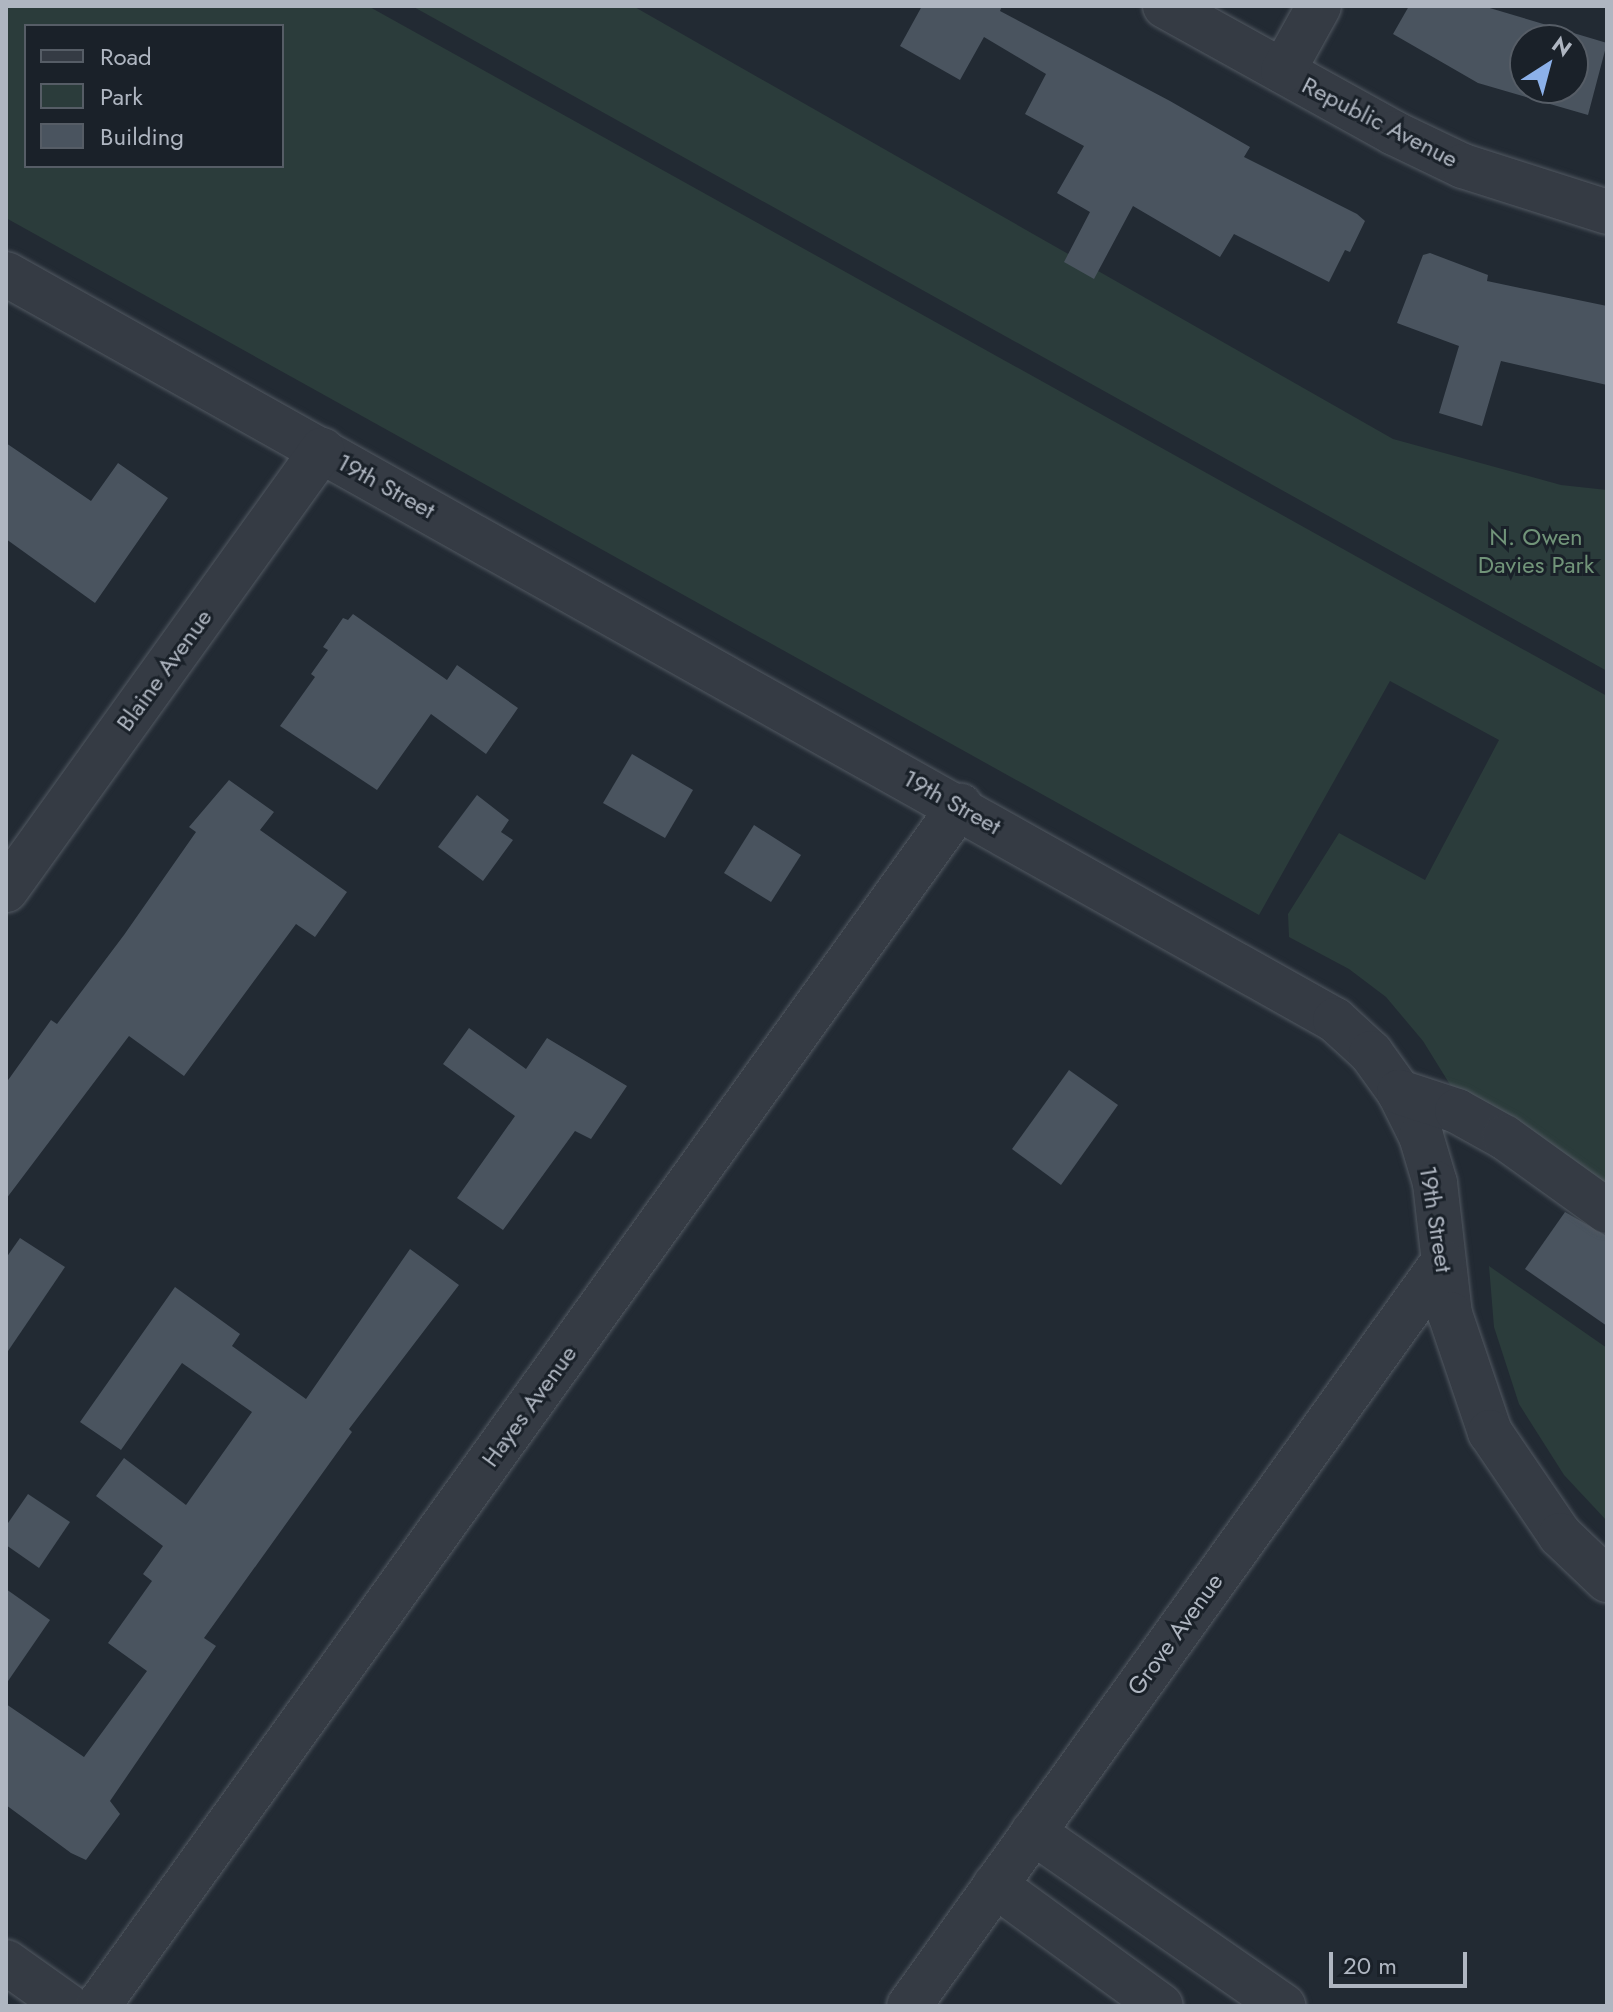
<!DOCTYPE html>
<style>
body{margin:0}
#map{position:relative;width:1613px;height:2012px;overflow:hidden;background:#222a33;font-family:Jost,sans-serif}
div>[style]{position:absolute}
.green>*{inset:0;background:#2b3c3b}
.building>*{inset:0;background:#4a545f}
.roads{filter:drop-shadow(0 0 2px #525962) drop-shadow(0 0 2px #525962)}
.minor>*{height:44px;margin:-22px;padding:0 22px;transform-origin:22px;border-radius:22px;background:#353b44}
span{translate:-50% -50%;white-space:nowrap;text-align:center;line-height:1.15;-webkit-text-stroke:6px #1a2129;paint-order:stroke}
.street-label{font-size:24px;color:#afb6c1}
.park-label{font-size:24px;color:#719479}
.frame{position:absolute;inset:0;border:8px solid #afb6c1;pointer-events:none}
.legend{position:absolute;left:24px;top:24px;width:260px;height:144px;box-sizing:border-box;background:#1a2129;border:2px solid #565d66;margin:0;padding:10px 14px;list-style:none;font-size:24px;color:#afb6c1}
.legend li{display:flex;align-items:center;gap:16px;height:40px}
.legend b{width:40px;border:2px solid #565d66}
.north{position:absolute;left:1509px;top:24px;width:80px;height:80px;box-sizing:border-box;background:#1a2129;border:2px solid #565d66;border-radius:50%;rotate:36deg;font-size:22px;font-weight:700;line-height:32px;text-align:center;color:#afb6c1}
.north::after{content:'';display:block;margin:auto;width:28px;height:36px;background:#8cb1ea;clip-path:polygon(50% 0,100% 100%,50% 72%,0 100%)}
.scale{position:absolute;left:1329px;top:1952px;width:138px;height:36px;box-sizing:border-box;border:4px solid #afb6c1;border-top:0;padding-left:10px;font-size:24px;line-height:28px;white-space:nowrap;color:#afb6c1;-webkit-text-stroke:6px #1a2129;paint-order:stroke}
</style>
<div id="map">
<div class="green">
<div style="clip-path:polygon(evenodd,6px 6px,368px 6px,1607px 696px,1607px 1193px,1454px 1091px,1423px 1041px,1386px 997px,1349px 969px,1289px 937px,1288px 914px,1339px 833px,1425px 880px,1499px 740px,1390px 681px,1259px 915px,6px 218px,6px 6px,26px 26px,282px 26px,282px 166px,26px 166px,26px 26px)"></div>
<div style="clip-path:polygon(412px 6px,633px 6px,1393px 439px,1561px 485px,1607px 490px,1607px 671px)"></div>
<div style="clip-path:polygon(1489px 1266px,1607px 1348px,1607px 1521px,1564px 1475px,1519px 1404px,1494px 1327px)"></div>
</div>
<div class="building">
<div style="clip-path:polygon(922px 6px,1002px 6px,1000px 11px,1170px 101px,1250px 147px,1244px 157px,1357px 214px,1365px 221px,1350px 252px,1345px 250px,1329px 282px,1234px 234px,1220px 257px,1133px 206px,1094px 279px,1064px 262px,1090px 212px,1057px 193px,1084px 146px,1025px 114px,1046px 74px,984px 37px,960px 80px,900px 46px)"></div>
<div style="clip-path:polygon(evenodd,1409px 6px,1483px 6px,1607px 43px,1588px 115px,1478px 83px,1393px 34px,1409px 6px,1525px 40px,1573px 40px,1573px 88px,1525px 88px,1525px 40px)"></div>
<div style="clip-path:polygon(1430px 253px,1488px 275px,1487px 281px,1607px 306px,1607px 385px,1501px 361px,1482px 426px,1439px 413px,1459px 346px,1397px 323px,1423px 255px)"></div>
<div style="clip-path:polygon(6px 443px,91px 501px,118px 463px,168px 498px,95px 603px,6px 539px)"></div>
<div style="clip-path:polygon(353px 614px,447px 680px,457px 665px,518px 708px,486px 754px,431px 714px,377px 790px,280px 726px,315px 677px,311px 674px,328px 650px,323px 647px,343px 618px,348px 620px)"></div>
<div style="clip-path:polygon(632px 754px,693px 790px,665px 838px,603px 803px)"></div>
<div style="clip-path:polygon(229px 780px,274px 812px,260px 830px,347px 892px,315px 937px,296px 924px,184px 1076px,129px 1036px,6px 1199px,6px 1083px,51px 1020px,57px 1024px,124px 935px,196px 832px,189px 827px)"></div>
<div style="clip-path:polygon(477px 795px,509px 820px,501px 832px,513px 840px,483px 881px,438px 847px)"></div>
<div style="clip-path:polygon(754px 825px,801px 855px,771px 902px,724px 873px)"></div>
<div style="clip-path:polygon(469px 1028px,526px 1069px,547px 1038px,627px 1086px,591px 1139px,575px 1131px,503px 1230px,457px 1198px,515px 1116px,443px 1064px)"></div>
<div style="clip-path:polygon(1069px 1070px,1118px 1105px,1061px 1185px,1012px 1149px)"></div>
<div style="clip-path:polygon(1565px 1212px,1607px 1236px,1607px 1326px,1525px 1269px)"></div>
<div style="clip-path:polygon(20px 1238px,65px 1267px,6px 1354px,6px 1258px)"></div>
<div style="clip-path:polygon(410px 1249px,459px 1285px,349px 1429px,352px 1432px,204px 1638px,216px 1646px,110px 1801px,120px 1814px,86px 1860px,71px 1853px,6px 1805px,6px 1704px,84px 1757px,147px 1671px,108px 1643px,152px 1581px,143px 1574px,163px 1546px,96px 1496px,124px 1458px,186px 1505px,252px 1412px,182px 1363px,121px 1450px,80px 1422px,175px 1287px,240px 1334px,232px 1346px,306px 1399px)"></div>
<div style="clip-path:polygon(28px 1494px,70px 1522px,39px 1568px,6px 1545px,6px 1526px)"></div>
<div style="clip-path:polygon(6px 1589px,50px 1620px,6px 1684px)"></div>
</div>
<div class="roads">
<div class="minor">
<div style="left:1165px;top:6px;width:262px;rotate:29deg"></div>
<div style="left:1394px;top:133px;width:76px;rotate:25.6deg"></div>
<div style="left:1463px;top:166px;width:151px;rotate:17.7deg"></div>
<div style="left:1283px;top:71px;width:74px;rotate:-61deg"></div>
<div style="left:6px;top:274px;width:1524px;rotate:29.31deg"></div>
<div style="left:1335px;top:1020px;width:49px;rotate:42.5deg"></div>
<div style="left:1371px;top:1053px;width:48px;rotate:54.3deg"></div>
<div style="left:1399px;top:1092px;width:49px;rotate:63.4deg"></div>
<div style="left:1421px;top:1136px;width:49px;rotate:73.4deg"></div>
<div style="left:1435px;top:1183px;width:132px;rotate:83.5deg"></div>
<div style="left:1450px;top:1314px;width:125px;rotate:71.3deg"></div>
<div style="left:1490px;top:1432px;width:125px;rotate:55.8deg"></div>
<div style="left:1560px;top:1535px;width:65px;rotate:43.8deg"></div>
<div style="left:6px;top:890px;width:542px;rotate:-54.31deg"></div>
<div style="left:1399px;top:1092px;width:61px;rotate:18.1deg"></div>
<div style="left:1457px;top:1111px;width:54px;rotate:29deg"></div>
<div style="left:1504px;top:1137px;width:127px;rotate:35.7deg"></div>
<div style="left:1033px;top:1832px;width:305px;rotate:34.8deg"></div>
<div style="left:995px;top:1885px;width:205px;rotate:36.1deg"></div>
<div style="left:6px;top:1962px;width:76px;rotate:35.4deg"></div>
<div style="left:98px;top:2006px;width:1478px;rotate:-54.31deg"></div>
<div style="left:909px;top:2006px;width:916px;rotate:-54.33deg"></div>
</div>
</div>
<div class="street-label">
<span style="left:1380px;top:122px;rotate:27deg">Republic Avenue</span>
<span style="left:386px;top:486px;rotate:29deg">19th Street</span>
<span style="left:164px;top:670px;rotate:-54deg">Blaine Avenue</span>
<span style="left:952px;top:802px;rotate:29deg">19th Street</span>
<span style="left:1436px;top:1219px;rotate:81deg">19th Street</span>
<span style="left:529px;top:1406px;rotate:-54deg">Hayes Avenue</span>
<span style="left:1175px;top:1634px;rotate:-54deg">Grove Avenue</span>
</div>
<div class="park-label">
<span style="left:1536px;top:551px">N. Owen<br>Davies Park</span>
</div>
<div class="frame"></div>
<ul class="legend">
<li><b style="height:10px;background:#353b44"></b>Road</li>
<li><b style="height:22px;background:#2b3c3b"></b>Park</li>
<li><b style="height:22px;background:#4a545f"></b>Building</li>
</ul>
<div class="north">N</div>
<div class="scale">20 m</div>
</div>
